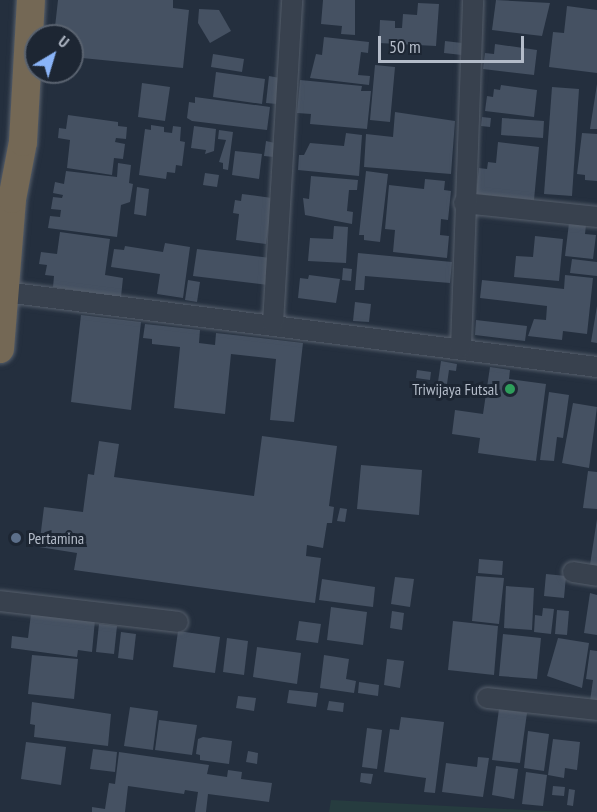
<!DOCTYPE html>
<style>
body{margin:0}
#map{position:relative;width:597px;height:812px;overflow:hidden;background:#242f3e;font-family:"PT Sans Narrow",sans-serif}
div>[style]{position:absolute}
.green>*{inset:0;background:#263c3f}
.building>*{inset:0;background:#455162}
.roads{filter:drop-shadow(0 0 2px #565f6c) drop-shadow(0 0 2px #565f6c)}
.minor>*{height:20px;margin:-10px;padding:0 10px;transform-origin:10px;border-radius:10px;background:#38414e}
.highway>*{height:28px;margin:-14px;padding:0 14px;transform-origin:14px;border-radius:14px;background:#746855}
.dots>*{width:16px;height:16px;translate:-50% -50%;box-sizing:border-box;border:3px solid #1d2633;border-radius:50%}
span{translate:-50% -50%;white-space:nowrap;text-align:center;line-height:1.15;-webkit-text-stroke:6px #1d2633;paint-order:stroke}
.poi-label{font-size:16px;color:#b4bcc9}
.right{translate:-100% -50%;text-align:right}
.left{translate:0 -50%;text-align:left}
.north{position:absolute;left:24px;top:24px;width:60px;height:60px;box-sizing:border-box;background:#1d2633;border:2px solid #59626f;border-radius:50%;rotate:38deg;font-size:16px;font-weight:700;line-height:24px;text-align:center;color:#b4bcc9}
.north::after{content:'';display:block;margin:auto;width:21px;height:27px;background:#8ab4f8;clip-path:polygon(50% 0,100% 100%,50% 72%,0 100%)}
.scale{position:absolute;left:378px;top:36px;width:146px;height:27px;box-sizing:border-box;border:3px solid #b4bcc9;border-top:0;padding-left:8px;font-size:18px;line-height:21px;white-space:nowrap;color:#b4bcc9;-webkit-text-stroke:4px #1d2633;paint-order:stroke}
</style>
<div id="map">
<div class="green">
<div style="clip-path:polygon(331px 800px,566px 812px,329px 812px)"></div>
</div>
<div class="building">
<div style="clip-path:polygon(58px 0,173px 0,173px 8px,189px 10px,183px 68px,72px 57px,72px 36px,54px 36px)"></div>
<div style="clip-path:polygon(323px 0,355px 0,355px 35px,341px 34px,342px 26px,321px 24px)"></div>
<div style="clip-path:polygon(496px 0,550px 3px,542px 36px,492px 30px)"></div>
<div style="clip-path:polygon(418px 3px,439px 4px,436px 46px,379px 43px,380px 20px,395px 21px,395px 28px,402px 28px,403px 14px,417px 15px)"></div>
<div style="clip-path:polygon(567px 6px,597px 10px,597px 73px,549px 67px,553px 32px,564px 33px)"></div>
<div style="clip-path:polygon(199px 9px,219px 10px,231px 31px,210px 43px,198px 23px)"></div>
<div style="clip-path:polygon(324px 37px,369px 42px,368px 53px,361px 52px,358px 75px,370px 76px,369px 85px,310px 78px,316px 54px,322px 55px)"></div>
<div style="clip-path:polygon(445px 41px,462px 43px,462px 55px,444px 53px)"></div>
<div style="clip-path:polygon(495px 44px,537px 50px,534px 75px,483px 69px,485px 53px,494px 54px)"></div>
<div style="clip-path:polygon(213px 54px,244px 59px,242px 72px,211px 67px)"></div>
<div style="clip-path:polygon(375px 65px,395px 67px,390px 122px,370px 120px)"></div>
<div style="clip-path:polygon(216px 72px,265px 79px,262px 104px,213px 97px)"></div>
<div style="clip-path:polygon(269px 76px,280px 78px,277px 104px,266px 103px)"></div>
<div style="clip-path:polygon(300px 80px,362px 86px,361px 91px,371px 91px,367px 129px,310px 124px,311px 114px,297px 113px)"></div>
<div style="clip-path:polygon(142px 83px,170px 87px,165px 121px,138px 117px)"></div>
<div style="clip-path:polygon(597px 84px,597px 129px,590px 129px)"></div>
<div style="clip-path:polygon(501px 85px,537px 90px,534px 117px,485px 111px,487px 96px,493px 97px,494px 89px,500px 90px)"></div>
<div style="clip-path:polygon(552px 87px,579px 89px,572px 196px,544px 194px)"></div>
<div style="clip-path:polygon(195px 97px,270px 107px,267px 130px,192px 121px,187px 118px,189px 102px,195px 103px)"></div>
<div style="clip-path:polygon(395px 112px,455px 121px,451px 174px,364px 167px,366px 134px,393px 137px)"></div>
<div style="clip-path:polygon(68px 115px,118px 122px,118px 126px,127px 127px,126px 139px,116px 138px,115px 142px,125px 144px,123px 159px,114px 158px,112px 175px,67px 168px,70px 140px,58px 138px,59px 128px,66px 129px)"></div>
<div style="clip-path:polygon(482px 117px,491px 118px,490px 127px,481px 126px)"></div>
<div style="clip-path:polygon(502px 118px,544px 121px,543px 138px,501px 135px)"></div>
<div style="clip-path:polygon(151px 125px,164px 127px,164px 132px,172px 133px,173px 126px,181px 127px,180px 141px,185px 142px,182px 166px,176px 165px,175px 173px,167px 172px,166px 179px,139px 175px,145px 129px,151px 130px)"></div>
<div style="clip-path:polygon(194px 126px,216px 129px,214px 151px,205px 154px,206px 150px,191px 148px)"></div>
<div style="clip-path:polygon(219px 130px,233px 132px,228px 170px,223px 169px,223px 163px,219px 162px,226px 140px,218px 139px)"></div>
<div style="clip-path:polygon(346px 133px,362px 135px,359px 176px,298px 170px,299px 155px,304px 155px,310px 143px,344px 146px)"></div>
<div style="clip-path:polygon(582px 133px,597px 134px,597px 181px,585px 180px,585px 175px,577px 174px)"></div>
<div style="clip-path:polygon(266px 141px,275px 143px,274px 157px,264px 156px)"></div>
<div style="clip-path:polygon(498px 142px,539px 147px,534px 200px,476px 194px,479px 168px,487px 169px,488px 162px,496px 163px)"></div>
<div style="clip-path:polygon(235px 151px,262px 154px,259px 179px,232px 175px)"></div>
<div style="clip-path:polygon(118px 163px,131px 165px,129px 183px,133px 184px,130px 202px,121px 205px,117px 237px,48px 228px,50px 216px,60px 217px,61px 210px,51px 209px,53px 197px,62px 198px,63px 195px,53px 193px,55px 182px,64px 184px,66px 171px,117px 177px)"></div>
<div style="clip-path:polygon(366px 171px,388px 174px,380px 242px,364px 240px,364px 235px,359px 235px)"></div>
<div style="clip-path:polygon(205px 173px,219px 175px,217px 187px,203px 185px)"></div>
<div style="clip-path:polygon(311px 176px,358px 180px,357px 190px,349px 190px,347px 211px,353px 212px,352px 224px,305px 215px,303px 198px,309px 199px)"></div>
<div style="clip-path:polygon(425px 179px,445px 181px,444px 190px,451px 191px,448px 220px,441px 219px,440px 235px,449px 236px,447px 258px,393px 252px,395px 230px,385px 229px,389px 185px,424px 189px)"></div>
<div style="clip-path:polygon(137px 187px,149px 189px,146px 216px,134px 214px)"></div>
<div style="clip-path:polygon(242px 194px,272px 198px,266px 244px,236px 240px,239px 214px,233px 213px,235px 200px,241px 201px)"></div>
<div style="clip-path:polygon(569px 223px,586px 225px,585px 234px,596px 235px,593px 259px,565px 256px)"></div>
<div style="clip-path:polygon(334px 226px,348px 227px,346px 263px,308px 261px,310px 238px,333px 239px)"></div>
<div style="clip-path:polygon(60px 232px,110px 239px,105px 275px,123px 278px,121px 297px,53px 287px,54px 276px,45px 275px,47px 265px,39px 264px,41px 252px,57px 254px)"></div>
<div style="clip-path:polygon(535px 236px,563px 239px,559px 281px,514px 277px,516px 256px,533px 257px)"></div>
<div style="clip-path:polygon(165px 243px,190px 247px,183px 298px,157px 294px,160px 274px,111px 267px,114px 249px,124px 250px,125px 246px,163px 252px)"></div>
<div style="clip-path:polygon(197px 249px,271px 258px,268px 285px,193px 276px)"></div>
<div style="clip-path:polygon(358px 253px,452px 262px,450px 283px,365px 276px,364px 290px,355px 290px)"></div>
<div style="clip-path:polygon(572px 259px,597px 262px,597px 276px,570px 273px)"></div>
<div style="clip-path:polygon(343px 268px,352px 269px,351px 281px,342px 280px)"></div>
<div style="clip-path:polygon(309px 275px,340px 279px,336px 303px,298px 298px,300px 278px,308px 279px)"></div>
<div style="clip-path:polygon(565px 275px,593px 278px,587px 334px,563px 331px,562px 340px,528px 336px,534px 319px,546px 320px,547px 306px,480px 298px,482px 280px,564px 289px)"></div>
<div style="clip-path:polygon(188px 280px,200px 282px,197px 302px,185px 300px)"></div>
<div style="clip-path:polygon(355px 302px,371px 304px,369px 322px,353px 321px)"></div>
<div style="clip-path:polygon(597px 306px,597px 343px,591px 342px)"></div>
<div style="clip-path:polygon(81px 315px,141px 322px,131px 410px,71px 402px)"></div>
<div style="clip-path:polygon(476px 320px,527px 326px,525px 341px,475px 335px)"></div>
<div style="clip-path:polygon(145px 324px,200px 330px,199px 343px,215px 345px,216px 333px,303px 343px,294px 422px,270px 420px,276px 359px,231px 354px,225px 414px,174px 408px,180px 347px,152px 344px,152px 339px,143px 338px)"></div>
<div style="clip-path:polygon(441px 361px,457px 364px,456px 371px,449px 370px,447px 384px,438px 382px)"></div>
<div style="clip-path:polygon(490px 367px,510px 370px,509px 379px,546px 384px,536px 461px,478px 453px,480px 438px,452px 434px,455px 410px,483px 414px)"></div>
<div style="clip-path:polygon(417px 370px,431px 372px,430px 380px,416px 378px)"></div>
<div style="clip-path:polygon(549px 392px,569px 395px,563px 438px,557px 437px,554px 461px,540px 460px)"></div>
<div style="clip-path:polygon(573px 403px,597px 407px,589px 468px,562px 463px)"></div>
<div style="clip-path:polygon(262px 436px,337px 446px,329px 506px,334px 507px,332px 523px,327px 523px,323px 548px,307px 545px,306px 556px,321px 558px,315px 603px,74px 570px,77px 553px,39px 547px,44px 507px,83px 512px,88px 474px,94px 475px,99px 441px,119px 444px,114px 477px,254px 496px)"></div>
<div style="clip-path:polygon(361px 465px,422px 470px,419px 515px,357px 509px)"></div>
<div style="clip-path:polygon(588px 471px,597px 472px,597px 509px,583px 508px)"></div>
<div style="clip-path:polygon(340px 508px,347px 509px,345px 522px,337px 521px)"></div>
<div style="clip-path:polygon(597px 519px,597px 566px,590px 565px)"></div>
<div style="clip-path:polygon(479px 559px,503px 561px,502px 575px,478px 573px)"></div>
<div style="clip-path:polygon(546px 574px,566px 576px,564px 598px,544px 596px)"></div>
<div style="clip-path:polygon(476px 576px,504px 578px,499px 624px,472px 621px)"></div>
<div style="clip-path:polygon(395px 577px,414px 579px,410px 607px,391px 604px)"></div>
<div style="clip-path:polygon(322px 579px,375px 587px,373px 607px,319px 600px)"></div>
<div style="clip-path:polygon(506px 586px,534px 588px,532px 630px,504px 628px)"></div>
<div style="clip-path:polygon(590px 593px,597px 595px,597px 635px,584px 633px)"></div>
<div style="clip-path:polygon(331px 607px,367px 612px,363px 645px,327px 640px)"></div>
<div style="clip-path:polygon(543px 608px,554px 609px,551px 634px,534px 632px,535px 615px,542px 616px)"></div>
<div style="clip-path:polygon(557px 610px,569px 611px,567px 635px,555px 634px)"></div>
<div style="clip-path:polygon(392px 611px,404px 613px,402px 630px,390px 628px)"></div>
<div style="clip-path:polygon(31px 614px,95px 620px,92px 652px,78px 650px,77px 657px,11px 648px,12px 636px,28px 638px)"></div>
<div style="clip-path:polygon(299px 621px,321px 624px,318px 643px,296px 640px)"></div>
<div style="clip-path:polygon(453px 621px,498px 626px,494px 675px,448px 670px)"></div>
<div style="clip-path:polygon(99px 624px,117px 626px,114px 654px,96px 652px)"></div>
<div style="clip-path:polygon(178px 631px,220px 637px,215px 673px,173px 667px)"></div>
<div style="clip-path:polygon(121px 632px,136px 634px,133px 660px,118px 658px)"></div>
<div style="clip-path:polygon(503px 634px,541px 638px,537px 679px,499px 676px)"></div>
<div style="clip-path:polygon(227px 638px,248px 641px,244px 675px,223px 672px)"></div>
<div style="clip-path:polygon(558px 638px,589px 643px,582px 688px,547px 676px)"></div>
<div style="clip-path:polygon(257px 647px,301px 653px,297px 684px,253px 677px)"></div>
<div style="clip-path:polygon(590px 650px,597px 651px,597px 702px,590px 701px,593px 680px,586px 679px)"></div>
<div style="clip-path:polygon(32px 655px,78px 659px,74px 699px,28px 694px)"></div>
<div style="clip-path:polygon(324px 655px,349px 659px,346px 679px,356px 681px,354px 693px,320px 688px)"></div>
<div style="clip-path:polygon(387px 659px,404px 661px,400px 688px,384px 685px)"></div>
<div style="clip-path:polygon(359px 682px,379px 685px,378px 696px,358px 693px)"></div>
<div style="clip-path:polygon(289px 690px,318px 693px,316px 707px,287px 703px)"></div>
<div style="clip-path:polygon(238px 696px,256px 698px,254px 711px,236px 708px)"></div>
<div style="clip-path:polygon(329px 701px,344px 703px,343px 712px,327px 710px)"></div>
<div style="clip-path:polygon(32px 702px,111px 714px,108px 746px,34px 737px,35px 725px,30px 724px)"></div>
<div style="clip-path:polygon(130px 707px,158px 711px,153px 750px,124px 746px)"></div>
<div style="clip-path:polygon(499px 709px,527px 713px,520px 763px,492px 760px)"></div>
<div style="clip-path:polygon(401px 717px,444px 722px,435px 793px,424px 792px,426px 778px,384px 772px,390px 729px,399px 730px)"></div>
<div style="clip-path:polygon(159px 720px,197px 725px,192px 755px,155px 750px)"></div>
<div style="clip-path:polygon(367px 728px,382px 730px,377px 769px,362px 767px)"></div>
<div style="clip-path:polygon(528px 731px,549px 734px,544px 771px,524px 768px)"></div>
<div style="clip-path:polygon(203px 737px,232px 741px,229px 764px,200px 760px,200px 755px,196px 754px,198px 739px)"></div>
<div style="clip-path:polygon(553px 739px,580px 742px,577px 770px,565px 768px,564px 778px,548px 775px)"></div>
<div style="clip-path:polygon(26px 742px,66px 747px,61px 785px,21px 779px)"></div>
<div style="clip-path:polygon(93px 749px,117px 752px,115px 772px,90px 769px)"></div>
<div style="clip-path:polygon(248px 751px,258px 753px,257px 764px,246px 762px)"></div>
<div style="clip-path:polygon(119px 752px,209px 765px,207px 774px,227px 777px,228px 770px,242px 772px,241px 779px,272px 783px,269px 802px,208px 794px,206px 812px,195px 812px,198px 792px,185px 790px,184px 794px,128px 786px,125px 812px,92px 812px,92px 807px,105px 809px,109px 783px,115px 784px)"></div>
<div style="clip-path:polygon(478px 757px,489px 758px,483px 797px,442px 792px,446px 763px,477px 767px)"></div>
<div style="clip-path:polygon(496px 766px,518px 769px,514px 799px,492px 795px)"></div>
<div style="clip-path:polygon(526px 772px,547px 775px,543px 806px,522px 804px)"></div>
<div style="clip-path:polygon(361px 773px,373px 774px,371px 784px,360px 782px)"></div>
<div style="clip-path:polygon(553px 786px,565px 787px,564px 796px,552px 795px)"></div>
<div style="clip-path:polygon(569px 789px,575px 790px,573px 806px,567px 805px)"></div>
</div>
<div class="roads">
<div class="minor">
<div style="left:464px;top:203px;width:134px;rotate:6deg"></div>
<div style="left:5px;top:292px;width:597px;rotate:7.22deg"></div>
<div style="left:273px;top:323px;width:324px;rotate:-86.6deg"></div>
<div style="left:461px;top:347px;width:347px;rotate:-88deg"></div>
<div style="left:573px;top:572px;width:24px;rotate:9deg"></div>
<div style="left:0;top:601px;width:179px;rotate:6.7deg"></div>
<div style="left:487px;top:698px;width:111px;rotate:6.2deg"></div>
</div>
<div class="highway">
<div style="left:0;top:349px;width:150px;rotate:-85.4deg"></div>
<div style="left:12px;top:199px;width:58px;rotate:-79.1deg"></div>
<div style="left:23px;top:142px;width:142px;rotate:-86.8deg"></div>
</div>
</div>
<div class="dots">
<div style="left:510px;top:389px;background:#2e9e5b"></div>
<div style="left:16px;top:538px;background:#5c6f8a"></div>
</div>
<div class="poi-label">
<span class="right" style="left:498px;top:389px">Triwijaya Futsal</span>
<span class="left" style="left:28px;top:538px">Pertamina</span>
</div>
<div class="north">U</div>
<div class="scale">50 m</div>
</div>
